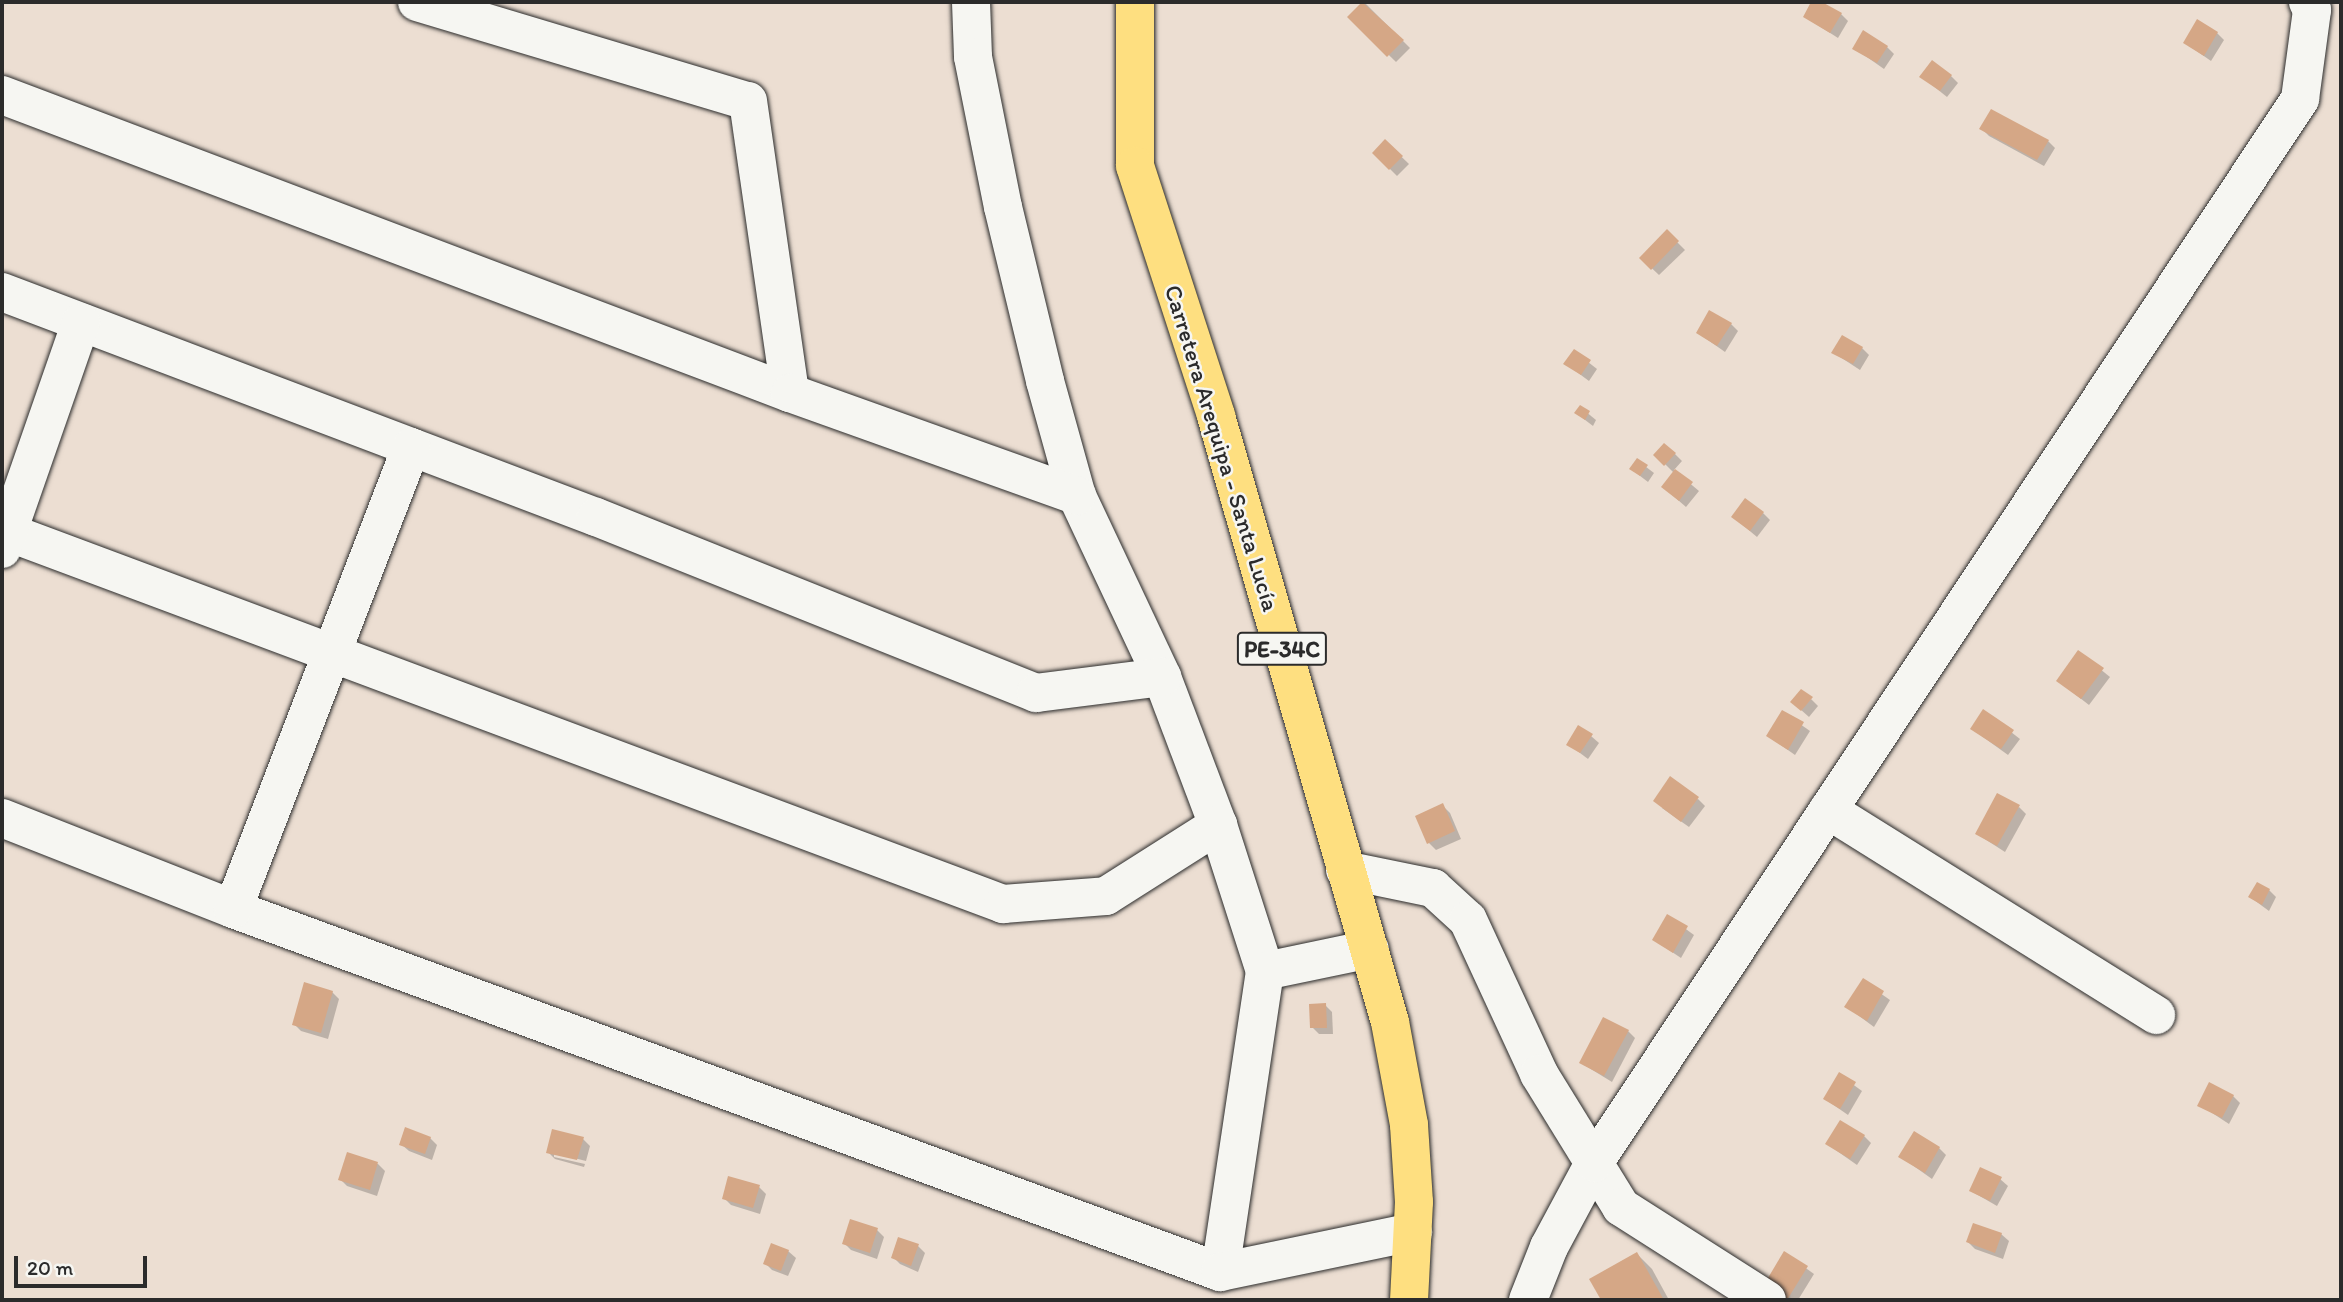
<!DOCTYPE html>
<meta charset="utf-8">
<style>
body{margin:0}
#map{position:relative;width:2343px;height:1302px;overflow:hidden;background:#ecded2;font-family:Itim,sans-serif}
div>[style]{position:absolute}
.shadow>*{inset:0;background:#0003}
.building>*{inset:0;background:#d5a786}
.roads{filter:drop-shadow(0 0 2px #2b2b2b) drop-shadow(0 0 2px #2b2b2b)}
.street>*{height:38px;margin:-19px;padding:0 19px;transform-origin:19px;border-radius:19px;background:#f6f6f2}
.primary>*{height:38px;margin:-19px;padding:0 19px;transform-origin:19px;border-radius:19px;background:#fedf80}
span{translate:-50% -50%;white-space:nowrap;text-align:center;line-height:1.15;-webkit-text-stroke:5px #f6f6f2;paint-order:stroke}
.shield-label span{padding:2px 5px;background:#f6f6f2;border:2px solid;border-radius:5px;-webkit-text-stroke-width:0}
.shield-label{font-size:23px;color:#2b2b2b;font-weight:700}
.street-label{font-size:24px;color:#2b2b2b}
.frame{position:absolute;inset:0;border:4px solid #2b2b2b;pointer-events:none}
.scale{position:absolute;left:14px;top:1256px;width:133px;height:32px;box-sizing:border-box;border:4px solid #2b2b2b;border-top:0;padding-left:9px;font-size:21px;line-height:24px;white-space:nowrap;color:#2b2b2b;-webkit-text-stroke:5px #f6f6f2;paint-order:stroke}
</style>
<div id="map">
<div class="shadow">
<div style="clip-path:polygon(1364px 2px,1410px 48px,1396px 62px,1350px 17px)"></div>
<div style="clip-path:polygon(1813px 2px,1841px 14px,1848px 21px,1838px 38px,1805px 17px)"></div>
<div style="clip-path:polygon(2217px 33px,2224px 40px,2211px 61px,2185px 43px)"></div>
<div style="clip-path:polygon(1887px 47px,1894px 54px,1884px 69px,1854px 48px)"></div>
<div style="clip-path:polygon(1951px 76px,1958px 83px,1947px 97px,1922px 77px)"></div>
<div style="clip-path:polygon(1982px 129px,2048px 141px,2055px 148px,2044px 166px,1989px 136px)"></div>
<div style="clip-path:polygon(1385px 141px,1409px 164px,1397px 176px,1374px 153px)"></div>
<div style="clip-path:polygon(1667px 232px,1685px 250px,1659px 275px,1641px 258px)"></div>
<div style="clip-path:polygon(1731px 324px,1738px 331px,1725px 352px,1698px 333px)"></div>
<div style="clip-path:polygon(1862px 348px,1869px 355px,1860px 370px,1834px 353px)"></div>
<div style="clip-path:polygon(1574px 351px,1597px 369px,1589px 381px,1566px 364px)"></div>
<div style="clip-path:polygon(1580px 407px,1596px 420px,1593px 426px,1576px 413px)"></div>
<div style="clip-path:polygon(1675px 454px,1682px 461px,1674px 470px,1699px 491px,1686px 507px,1663px 487px,1674px 473px,1656px 455px)"></div>
<div style="clip-path:polygon(1637px 460px,1654px 473px,1648px 482px,1631px 469px)"></div>
<div style="clip-path:polygon(1763px 513px,1770px 520px,1757px 537px,1733px 517px)"></div>
<div style="clip-path:polygon(2079px 652px,2110px 677px,2089px 705px,2058px 681px)"></div>
<div style="clip-path:polygon(1811px 699px,1818px 706px,1809px 717px,1800px 709px)"></div>
<div style="clip-path:polygon(1984px 711px,2020px 739px,2008px 755px,1972px 729px)"></div>
<div style="clip-path:polygon(1783px 712px,1810px 731px,1795px 755px,1768px 736px)"></div>
<div style="clip-path:polygon(1591px 736px,1599px 743px,1588px 759px,1568px 744px)"></div>
<div style="clip-path:polygon(1698px 799px,1705px 806px,1689px 827px,1662px 808px)"></div>
<div style="clip-path:polygon(1443px 806px,1450px 813px,1461px 839px,1436px 850px,1429px 843px)"></div>
<div style="clip-path:polygon(2019px 807px,2026px 814px,2005px 852px,1977px 834px)"></div>
<div style="clip-path:polygon(2269px 890px,2276px 897px,2269px 911px,2250px 897px)"></div>
<div style="clip-path:polygon(1668px 916px,1694px 935px,1681px 958px,1654px 940px)"></div>
<div style="clip-path:polygon(1863px 981px,1890px 1000px,1874px 1027px,1847px 1007px)"></div>
<div style="clip-path:polygon(332px 992px,339px 999px,328px 1039px,301px 1031px,294px 1024px)"></div>
<div style="clip-path:polygon(1325px 1005px,1332px 1012px,1333px 1034px,1319px 1034px,1312px 1027px)"></div>
<div style="clip-path:polygon(1628px 1031px,1635px 1038px,1612px 1082px,1581px 1063px)"></div>
<div style="clip-path:polygon(1840px 1075px,1862px 1091px,1848px 1115px,1825px 1099px)"></div>
<div style="clip-path:polygon(2233px 1096px,2240px 1103px,2229px 1124px,2200px 1105px)"></div>
<div style="clip-path:polygon(1864px 1136px,1871px 1143px,1857px 1165px,1827px 1144px)"></div>
<div style="clip-path:polygon(430px 1138px,437px 1145px,432px 1160px,409px 1151px,401px 1144px)"></div>
<div style="clip-path:polygon(583px 1139px,590px 1146px,586px 1161px,554px 1153px,554px 1157px,585px 1164px,584px 1167px,555px 1159px,548px 1152px)"></div>
<div style="clip-path:polygon(1939px 1148px,1946px 1155px,1932px 1179px,1901px 1157px)"></div>
<div style="clip-path:polygon(348px 1154px,378px 1164px,385px 1171px,377px 1196px,347px 1186px,340px 1179px)"></div>
<div style="clip-path:polygon(2000px 1179px,2008px 1186px,1997px 1206px,1971px 1191px)"></div>
<div style="clip-path:polygon(759px 1187px,766px 1194px,760px 1214px,731px 1205px,724px 1198px)"></div>
<div style="clip-path:polygon(877px 1230px,884px 1237px,877px 1259px,851px 1250px,844px 1243px)"></div>
<div style="clip-path:polygon(2001px 1234px,2009px 1241px,2003px 1259px,1975px 1249px,1968px 1242px)"></div>
<div style="clip-path:polygon(772px 1245px,788px 1251px,796px 1258px,788px 1276px,772px 1270px,765px 1263px)"></div>
<div style="clip-path:polygon(918px 1246px,925px 1253px,918px 1272px,900px 1264px,893px 1257px)"></div>
<div style="clip-path:polygon(1785px 1253px,1814px 1274px,1798px 1300px,1779px 1300px)"></div>
<div style="clip-path:polygon(1637px 1254px,1652px 1269px,1669px 1300px,1603px 1300px,1591px 1280px)"></div>
</div>
<div class="building">
<div style="clip-path:polygon(1362px 2px,1404px 40px,1387px 57px,1347px 17px)"></div>
<div style="clip-path:polygon(1811px 2px,1822px 2px,1842px 13px,1830px 33px,1803px 17px)"></div>
<div style="clip-path:polygon(2197px 19px,2218px 32px,2204px 56px,2183px 43px)"></div>
<div style="clip-path:polygon(1863px 30px,1888px 46px,1877px 63px,1852px 49px)"></div>
<div style="clip-path:polygon(1932px 60px,1952px 75px,1940px 91px,1919px 77px)"></div>
<div style="clip-path:polygon(1991px 109px,2049px 140px,2037px 160px,1979px 129px)"></div>
<div style="clip-path:polygon(1385px 139px,1403px 156px,1389px 170px,1372px 153px)"></div>
<div style="clip-path:polygon(1667px 229px,1679px 241px,1651px 270px,1639px 258px)"></div>
<div style="clip-path:polygon(1709px 310px,1732px 323px,1717px 346px,1696px 333px)"></div>
<div style="clip-path:polygon(1842px 335px,1863px 347px,1853px 364px,1831px 353px)"></div>
<div style="clip-path:polygon(1574px 349px,1591px 360px,1581px 375px,1563px 364px)"></div>
<div style="clip-path:polygon(1580px 405px,1590px 411px,1585px 420px,1574px 413px)"></div>
<div style="clip-path:polygon(1664px 443px,1676px 453px,1664px 466px,1653px 455px)"></div>
<div style="clip-path:polygon(1637px 458px,1648px 465px,1640px 476px,1629px 469px)"></div>
<div style="clip-path:polygon(1675px 469px,1693px 482px,1679px 501px,1661px 487px)"></div>
<div style="clip-path:polygon(1745px 498px,1764px 512px,1750px 531px,1731px 517px)"></div>
<div style="clip-path:polygon(2078px 650px,2104px 668px,2081px 699px,2056px 681px)"></div>
<div style="clip-path:polygon(1801px 689px,1813px 697px,1801px 711px,1790px 702px)"></div>
<div style="clip-path:polygon(1983px 709px,2014px 730px,2001px 749px,1970px 729px)"></div>
<div style="clip-path:polygon(1782px 710px,1804px 722px,1788px 750px,1766px 736px)"></div>
<div style="clip-path:polygon(1578px 725px,1593px 734px,1580px 753px,1566px 745px)"></div>
<div style="clip-path:polygon(1670px 776px,1699px 797px,1681px 822px,1653px 801px)"></div>
<div style="clip-path:polygon(1997px 793px,2020px 805px,1997px 846px,1975px 834px)"></div>
<div style="clip-path:polygon(1443px 803px,1455px 831px,1427px 844px,1415px 816px)"></div>
<div style="clip-path:polygon(2257px 882px,2270px 889px,2262px 905px,2248px 897px)"></div>
<div style="clip-path:polygon(1667px 914px,1688px 926px,1673px 953px,1652px 940px)"></div>
<div style="clip-path:polygon(1863px 978px,1884px 991px,1867px 1021px,1844px 1007px)"></div>
<div style="clip-path:polygon(304px 982px,333px 991px,321px 1033px,292px 1025px)"></div>
<div style="clip-path:polygon(1326px 1003px,1327px 1028px,1310px 1028px,1309px 1004px)"></div>
<div style="clip-path:polygon(1603px 1017px,1629px 1030px,1604px 1076px,1579px 1063px)"></div>
<div style="clip-path:polygon(1839px 1072px,1856px 1082px,1840px 1109px,1823px 1099px)"></div>
<div style="clip-path:polygon(2209px 1082px,2234px 1095px,2222px 1118px,2197px 1106px)"></div>
<div style="clip-path:polygon(1840px 1120px,1865px 1135px,1850px 1159px,1825px 1144px)"></div>
<div style="clip-path:polygon(405px 1127px,431px 1137px,425px 1154px,399px 1145px)"></div>
<div style="clip-path:polygon(552px 1129px,584px 1137px,577px 1160px,546px 1153px)"></div>
<div style="clip-path:polygon(1914px 1131px,1940px 1147px,1925px 1173px,1898px 1157px)"></div>
<div style="clip-path:polygon(347px 1152px,378px 1162px,370px 1190px,338px 1180px)"></div>
<div style="clip-path:polygon(1980px 1167px,2002px 1177px,1990px 1201px,1969px 1191px)"></div>
<div style="clip-path:polygon(728px 1176px,760px 1185px,753px 1208px,722px 1199px)"></div>
<div style="clip-path:polygon(850px 1219px,878px 1228px,870px 1253px,842px 1244px)"></div>
<div style="clip-path:polygon(1973px 1223px,2002px 1233px,1995px 1253px,1966px 1242px)"></div>
<div style="clip-path:polygon(898px 1237px,919px 1244px,911px 1266px,891px 1258px)"></div>
<div style="clip-path:polygon(771px 1243px,789px 1250px,781px 1271px,763px 1264px)"></div>
<div style="clip-path:polygon(1784px 1251px,1808px 1266px,1787px 1300px,1781px 1300px,1762px 1288px)"></div>
<div style="clip-path:polygon(1637px 1252px,1664px 1300px,1601px 1300px,1589px 1279px)"></div>
</div>
<div class="roads">
<div class="street">
<div style="left:417px;top:2px;width:345px;rotate:16.7deg"></div>
<div style="left:748px;top:101px;width:295px;rotate:81.8deg"></div>
<div style="left:971px;top:2px;width:55px;rotate:87.9deg"></div>
<div style="left:973px;top:57px;width:153px;rotate:78.7deg"></div>
<div style="left:1003px;top:207px;width:179px;rotate:76.4deg"></div>
<div style="left:1045px;top:381px;width:119px;rotate:74.5deg"></div>
<div style="left:1077px;top:496px;width:200px;rotate:64.8deg"></div>
<div style="left:1162px;top:677px;width:158px;rotate:69.3deg"></div>
<div style="left:1218px;top:825px;width:153px;rotate:72.2deg"></div>
<div style="left:1265px;top:971px;width:304px;rotate:98.5deg"></div>
<div style="left:2px;top:95px;width:842px;rotate:20.72deg"></div>
<div style="left:790px;top:393px;width:305px;rotate:19.7deg"></div>
<div style="left:2px;top:292px;width:635px;rotate:20.75deg"></div>
<div style="left:596px;top:517px;width:474px;rotate:21.8deg"></div>
<div style="left:1036px;top:693px;width:127px;rotate:-7.2deg"></div>
<div style="left:2px;top:530px;width:1069px;rotate:20.49deg"></div>
<div style="left:1003px;top:904px;width:103px;rotate:-4.4deg"></div>
<div style="left:1106px;top:896px;width:133px;rotate:-32.4deg"></div>
<div style="left:2px;top:549px;width:240px;rotate:-70.8deg"></div>
<div style="left:1828px;top:810px;width:387px;rotate:32deg"></div>
<div style="left:2px;top:818px;width:248px;rotate:21.5deg"></div>
<div style="left:233px;top:909px;width:1052px;rotate:20.19deg"></div>
<div style="left:1220px;top:1272px;width:197px;rotate:-11.7deg"></div>
<div style="left:1345px;top:870px;width:90px;rotate:11.6deg"></div>
<div style="left:1433px;top:888px;width:47px;rotate:42.4deg"></div>
<div style="left:1468px;top:920px;width:170px;rotate:65.2deg"></div>
<div style="left:1539px;top:1074px;width:156px;rotate:58.3deg"></div>
<div style="left:1621px;top:1207px;width:173px;rotate:32.5deg"></div>
<div style="left:233px;top:909px;width:495px;rotate:-68.9deg"></div>
<div style="left:1265px;top:971px;width:107px;rotate:-11.8deg"></div>
<div style="left:1528px;top:1300px;width:57px;rotate:-68.4deg"></div>
<div style="left:1549px;top:1247px;width:95px;rotate:-61.8deg"></div>
<div style="left:1594px;top:1163px;width:1277px;rotate:-56.43deg"></div>
<div style="left:2300px;top:99px;width:90px;rotate:-82.3deg"></div>
<div style="left:2312px;top:10px;width:9px;rotate:-117deg"></div>
</div>
<div class="primary">
<div style="left:1135px;top:2px;width:164px;rotate:90deg"></div>
<div style="left:1135px;top:166px;width:263px;rotate:72deg"></div>
<div style="left:1216px;top:416px;width:630px;rotate:73.98deg"></div>
<div style="left:1390px;top:1022px;width:105px;rotate:79.5deg"></div>
<div style="left:1409px;top:1125px;width:77px;rotate:86.3deg"></div>
<div style="left:1414px;top:1202px;width:98px;rotate:92.9deg"></div>
</div>
</div>
<div class="shield-label">
<span style="left:1282px;top:649px">PE-34C</span>
</div>
<div class="street-label">
<span style="left:1222px;top:448px;rotate:73deg">Carretera Arequipa - Santa Lucía</span>
</div>
<div class="frame"></div>
<div class="scale">20 m</div>
</div>
